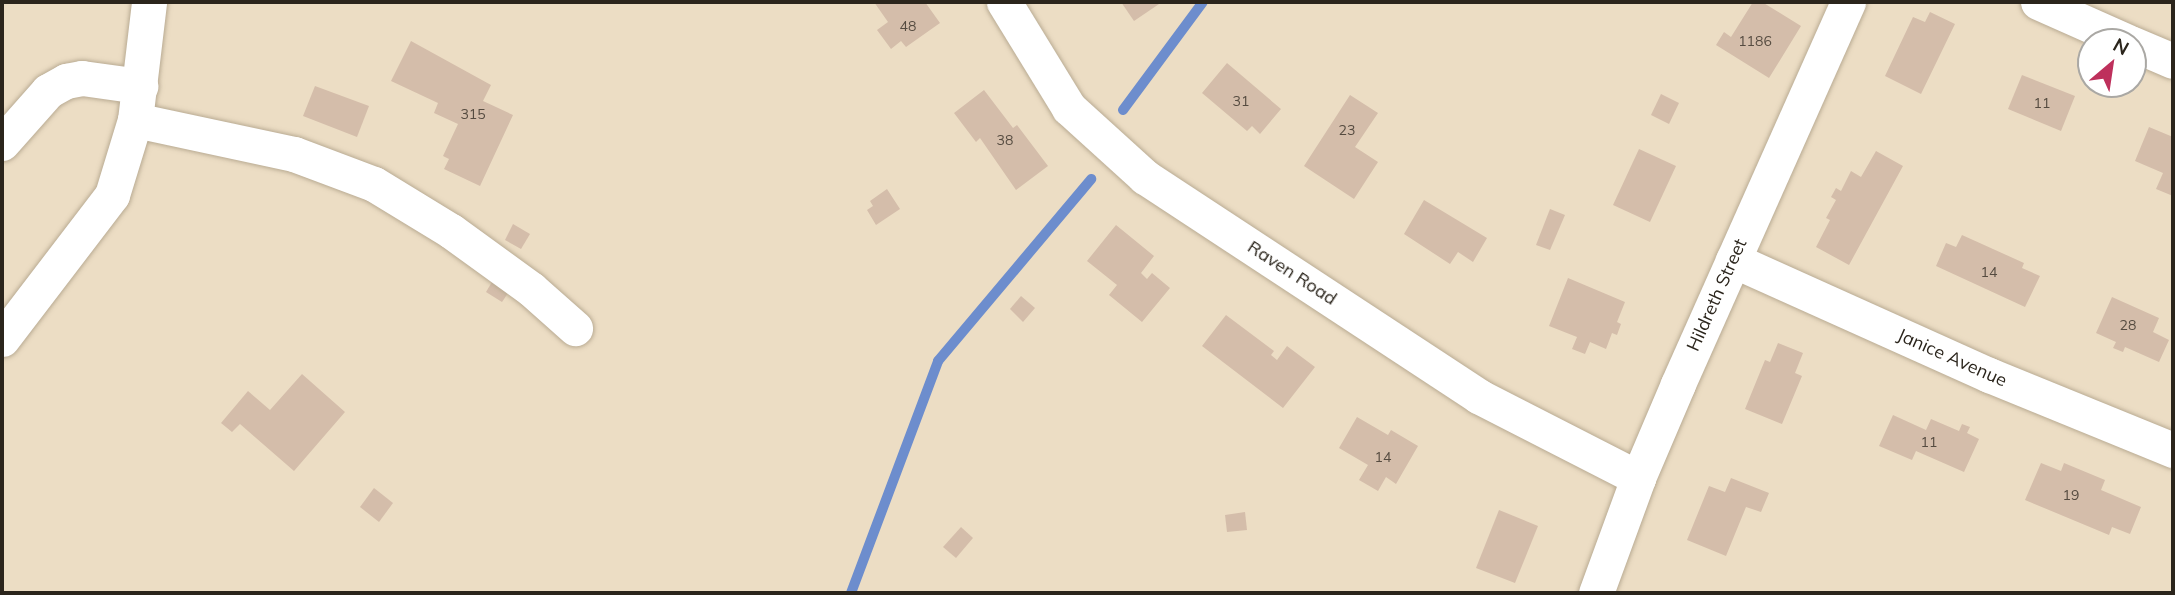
<!DOCTYPE html>
<style>
body{margin:0}
#map{position:relative;width:2175px;height:595px;overflow:hidden;background:#ecddc4;font-family:Mulish,sans-serif}
div>[style]{position:absolute}
.stream>*{height:10px;margin:-5px;padding:0 5px;transform-origin:5px;border-radius:5px;background:#6d8dcd}
.building>*{inset:0;background:#d4bdaa}
.roads{filter:drop-shadow(0 0 2px #b9ab93) drop-shadow(0 0 2px #b9ab93)}
.minor>*{height:35px;margin:-17.5px;padding:0 17.5px;transform-origin:17.5px;border-radius:17.5px;background:#fff}
span{translate:-50% -50%;white-space:nowrap;text-align:center;line-height:1.15;-webkit-text-stroke:5px #fff;paint-order:stroke}
.number-label{font-size:14px;color:#554b40}
.number-label span{-webkit-text-stroke-width:0}
.street-label{font-size:18px;color:#2b251c}
.frame{position:absolute;inset:0;border:4px solid #2b251c;pointer-events:none}
.north{position:absolute;left:2077px;top:28px;width:70px;height:70px;box-sizing:border-box;background:#fff;border:2px solid #aaa8a4;border-radius:50%;rotate:29deg;font-size:19px;font-weight:700;line-height:28px;text-align:center;color:#2b251c}
.north::after{content:'';display:block;margin:auto;width:24px;height:32px;background:#be305c;clip-path:polygon(50% 0,100% 100%,50% 72%,0 100%)}
</style>
<div id="map">
<div class="stream">
<div style="left:1123px;top:110px;width:134px;rotate:-53.5deg"></div>
<div style="left:851px;top:593px;width:248px;rotate:-69.4deg"></div>
<div style="left:938px;top:361px;width:238px;rotate:-49.9deg"></div>
</div>
<div class="building">
<div style="clip-path:polygon(874px 2px,925px 2px,940px 23px,906px 47px,901px 41px,891px 49px,877px 30px,888px 22px)"></div>
<div style="clip-path:polygon(1121px 2px,1162px 2px,1134px 21px)"></div>
<div style="clip-path:polygon(1753px 2px,1762px 2px,1801px 26px,1769px 78px,1716px 45px,1724px 32px,1731px 37px)"></div>
<div style="clip-path:polygon(1930px 12px,1955px 24px,1921px 94px,1885px 76px,1913px 17px,1925px 22px)"></div>
<div style="clip-path:polygon(411px 41px,491px 85px,483px 101px,513px 115px,480px 186px,444px 169px,449px 159px,443px 156px,458px 124px,434px 113px,438px 103px,391px 81px)"></div>
<div style="clip-path:polygon(1227px 63px,1281px 109px,1260px 134px,1252px 126px,1247px 131px,1202px 93px)"></div>
<div style="clip-path:polygon(2022px 75px,2075px 96px,2061px 131px,2008px 109px)"></div>
<div style="clip-path:polygon(315px 86px,369px 106px,357px 137px,303px 116px)"></div>
<div style="clip-path:polygon(984px 90px,1013px 128px,1017px 125px,1048px 166px,1016px 190px,980px 138px,976px 142px,954px 113px)"></div>
<div style="clip-path:polygon(1661px 94px,1679px 103px,1669px 124px,1651px 115px)"></div>
<div style="clip-path:polygon(1350px 95px,1378px 113px,1355px 147px,1378px 162px,1354px 199px,1304px 166px)"></div>
<div style="clip-path:polygon(2149px 127px,2173px 137px,2173px 196px,2156px 189px,2163px 173px,2135px 161px)"></div>
<div style="clip-path:polygon(1639px 149px,1676px 166px,1650px 222px,1613px 205px)"></div>
<div style="clip-path:polygon(1876px 151px,1903px 166px,1849px 265px,1816px 247px,1830px 220px,1826px 218px,1836px 200px,1831px 197px,1836px 188px,1841px 191px,1851px 171px,1861px 177px)"></div>
<div style="clip-path:polygon(887px 189px,900px 209px,876px 225px,867px 210px,873px 206px,870px 201px)"></div>
<div style="clip-path:polygon(1424px 200px,1487px 238px,1473px 262px,1458px 252px,1450px 264px,1404px 234px)"></div>
<div style="clip-path:polygon(1550px 209px,1565px 215px,1550px 250px,1536px 245px)"></div>
<div style="clip-path:polygon(513px 224px,530px 234px,521px 249px,505px 240px)"></div>
<div style="clip-path:polygon(1116px 225px,1154px 256px,1141px 273px,1147px 279px,1152px 273px,1170px 288px,1142px 322px,1109px 295px,1117px 285px,1087px 261px)"></div>
<div style="clip-path:polygon(1962px 235px,2024px 263px,2022px 268px,2040px 276px,2025px 307px,1936px 266px,1946px 243px,1956px 247px)"></div>
<div style="clip-path:polygon(498px 272px,515px 283px,502px 302px,486px 292px)"></div>
<div style="clip-path:polygon(1568px 278px,1625px 302px,1617px 322px,1621px 324px,1617px 335px,1612px 333px,1606px 349px,1590px 342px,1585px 354px,1572px 349px,1577px 337px,1549px 326px)"></div>
<div style="clip-path:polygon(1021px 296px,1035px 308px,1023px 322px,1010px 309px)"></div>
<div style="clip-path:polygon(2112px 297px,2159px 318px,2153px 332px,2169px 340px,2159px 362px,2125px 347px,2123px 352px,2113px 348px,2116px 342px,2096px 333px)"></div>
<div style="clip-path:polygon(1226px 315px,1274px 351px,1271px 355px,1277px 360px,1287px 346px,1315px 367px,1283px 408px,1202px 346px)"></div>
<div style="clip-path:polygon(1778px 343px,1803px 353px,1795px 373px,1802px 376px,1782px 424px,1745px 409px,1765px 360px,1770px 362px)"></div>
<div style="clip-path:polygon(302px 374px,345px 412px,294px 471px,240px 424px,232px 432px,221px 423px,248px 391px,270px 410px)"></div>
<div style="clip-path:polygon(1893px 415px,1926px 430px,1931px 419px,1959px 431px,1962px 424px,1970px 427px,1967px 433px,1979px 439px,1964px 472px,1916px 451px,1912px 460px,1879px 446px)"></div>
<div style="clip-path:polygon(1357px 417px,1388px 435px,1391px 430px,1418px 446px,1396px 484px,1386px 477px,1378px 491px,1359px 480px,1368px 465px,1339px 448px)"></div>
<div style="clip-path:polygon(2041px 463px,2061px 471px,2064px 463px,2105px 480px,2101px 490px,2141px 507px,2130px 534px,2112px 527px,2109px 535px,2025px 500px)"></div>
<div style="clip-path:polygon(1731px 478px,1769px 493px,1761px 512px,1746px 507px,1726px 556px,1687px 540px,1709px 486px,1725px 492px)"></div>
<div style="clip-path:polygon(374px 488px,393px 503px,379px 522px,360px 507px)"></div>
<div style="clip-path:polygon(1499px 510px,1538px 526px,1515px 583px,1476px 568px)"></div>
<div style="clip-path:polygon(1245px 512px,1247px 530px,1227px 532px,1225px 515px)"></div>
<div style="clip-path:polygon(961px 527px,973px 538px,956px 558px,943px 547px)"></div>
</div>
<div class="roads">
<div class="minor">
<div style="left:1004px;top:2px;width:124px;rotate:58.5deg"></div>
<div style="left:1069px;top:108px;width:103px;rotate:42.2deg"></div>
<div style="left:1145px;top:177px;width:399px;rotate:33.3deg"></div>
<div style="left:1478px;top:396px;width:180px;rotate:27.1deg"></div>
<div style="left:2038px;top:2px;width:98px;rotate:24deg"></div>
<div style="left:2133px;top:44px;width:43px;rotate:23deg"></div>
<div style="left:135px;top:120px;width:163px;rotate:12.1deg"></div>
<div style="left:294px;top:154px;width:85px;rotate:20.6deg"></div>
<div style="left:374px;top:184px;width:90px;rotate:31.4deg"></div>
<div style="left:451px;top:231px;width:99px;rotate:35.9deg"></div>
<div style="left:531px;top:289px;width:59px;rotate:41.6deg"></div>
<div style="left:2px;top:143px;width:69px;rotate:-48.5deg"></div>
<div style="left:48px;top:91px;width:21px;rotate:-29deg"></div>
<div style="left:66px;top:81px;width:16px;rotate:-11deg"></div>
<div style="left:82px;top:78px;width:59px;rotate:7.9deg"></div>
<div style="left:1733px;top:260px;width:281px;rotate:24.2deg"></div>
<div style="left:1989px;top:375px;width:199px;rotate:22.2deg"></div>
<div style="left:2px;top:339px;width:181px;rotate:-52.6deg"></div>
<div style="left:112px;top:195px;width:78px;rotate:-73deg"></div>
<div style="left:135px;top:120px;width:119px;rotate:-83.2deg"></div>
<div style="left:1596px;top:593px;width:122px;rotate:-69.9deg"></div>
<div style="left:1638px;top:478px;width:102px;rotate:-66.9deg"></div>
<div style="left:1678px;top:384px;width:418px;rotate:-66deg"></div>
</div>
</div>
<div class="number-label">
<span style="left:908px;top:26px">48</span>
<span style="left:1755px;top:41px">1186</span>
<span style="left:1241px;top:101px">31</span>
<span style="left:2042px;top:103px">11</span>
<span style="left:473px;top:114px">315</span>
<span style="left:1347px;top:130px">23</span>
<span style="left:1005px;top:140px">38</span>
<span style="left:1989px;top:272px">14</span>
<span style="left:2128px;top:325px">28</span>
<span style="left:1929px;top:442px">11</span>
<span style="left:1383px;top:457px">14</span>
<span style="left:2071px;top:495px">19</span>
</div>
<div class="street-label">
<span style="left:1292px;top:273px;rotate:33deg">Raven Road</span>
<span style="left:1717px;top:295px;rotate:-66deg">Hildreth Street</span>
<span style="left:1952px;top:358px;rotate:24deg">Janice Avenue</span>
</div>
<div class="frame"></div>
<div class="north">N</div>
</div>
